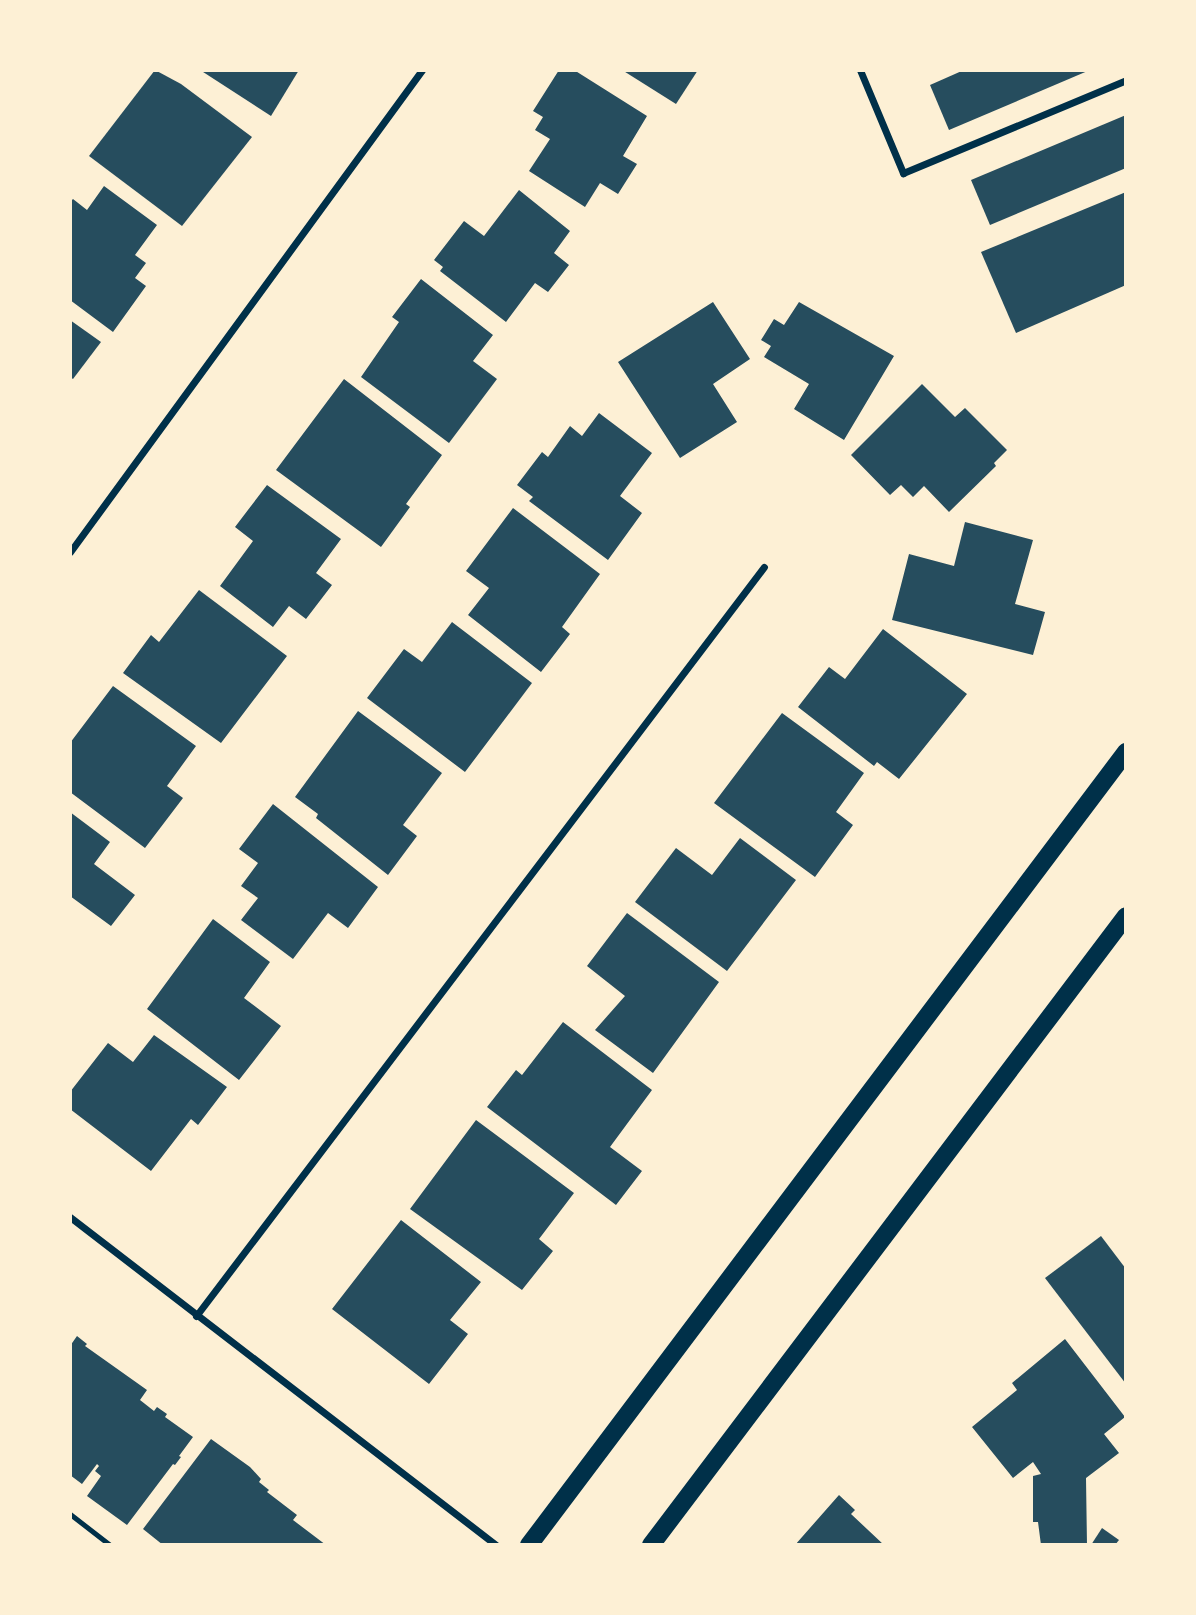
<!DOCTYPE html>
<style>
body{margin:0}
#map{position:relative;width:1196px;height:1615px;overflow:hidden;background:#fdf0d5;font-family:Inter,sans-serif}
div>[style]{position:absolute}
.building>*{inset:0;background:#264d5e}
.service>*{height:5px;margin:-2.5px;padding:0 2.5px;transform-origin:2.5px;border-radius:2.5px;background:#003049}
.minor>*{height:7px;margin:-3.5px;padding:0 3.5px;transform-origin:3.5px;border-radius:3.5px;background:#003049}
.primary>*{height:18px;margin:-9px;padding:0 9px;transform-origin:9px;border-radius:9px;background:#003049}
span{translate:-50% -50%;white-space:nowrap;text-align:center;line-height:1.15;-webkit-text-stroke:5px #fdf0d5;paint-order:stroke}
.frame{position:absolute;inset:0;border:72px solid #fdf0d5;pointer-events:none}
</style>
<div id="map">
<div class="building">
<div style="clip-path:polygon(155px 70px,181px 84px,252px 137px,182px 226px,89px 156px)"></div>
<div style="clip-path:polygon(200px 70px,299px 70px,271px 116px)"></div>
<div style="clip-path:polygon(559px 70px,574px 70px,647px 116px,623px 156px,637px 164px,618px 194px,600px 183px,585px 207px,529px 171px,550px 139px,535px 130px,543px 117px,533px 111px)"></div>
<div style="clip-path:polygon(622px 70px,698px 70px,676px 104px)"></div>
<div style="clip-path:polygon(964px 70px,1090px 70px,949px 130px,930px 85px)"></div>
<div style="clip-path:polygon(1126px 115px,1126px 168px,990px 225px,971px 180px)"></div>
<div style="clip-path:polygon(104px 186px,157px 225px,135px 255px,146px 263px,135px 278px,146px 286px,113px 332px,70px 300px,70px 202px,73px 199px,87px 210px)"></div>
<div style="clip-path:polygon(519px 190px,570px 231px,554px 253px,569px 265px,548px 292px,535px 283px,506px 322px,440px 271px,443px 267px,434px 260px,464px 221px,484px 236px)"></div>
<div style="clip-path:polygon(1126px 192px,1126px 285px,1016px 333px,981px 252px)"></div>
<div style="clip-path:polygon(421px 279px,493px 335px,473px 361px,497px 379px,449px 443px,361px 377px,399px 322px,392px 317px)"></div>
<div style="clip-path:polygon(713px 302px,750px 359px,713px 384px,737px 422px,680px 458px,618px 362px)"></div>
<div style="clip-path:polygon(799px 302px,894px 356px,844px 440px,794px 409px,809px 384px,764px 357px,771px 346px,761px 340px,774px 319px,784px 325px)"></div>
<div style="clip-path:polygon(70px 320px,101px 342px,73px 379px,70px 377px)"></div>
<div style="clip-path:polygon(344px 379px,442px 455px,406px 504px,410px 507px,381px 547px,276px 470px)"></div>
<div style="clip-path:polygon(922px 384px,955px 417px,965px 408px,1007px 450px,994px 463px,996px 466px,949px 512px,924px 486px,913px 497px,901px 485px,890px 495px,851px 455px)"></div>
<div style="clip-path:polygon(599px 413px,652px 453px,620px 496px,642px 513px,608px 560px,529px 501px,533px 497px,517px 485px,542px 452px,548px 457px,570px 426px,582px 436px)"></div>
<div style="clip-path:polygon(267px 485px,341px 539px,316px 573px,332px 585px,306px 619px,289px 606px,273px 627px,220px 586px,253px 541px,235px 527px)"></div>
<div style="clip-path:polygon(513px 508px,600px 574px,562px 627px,570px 634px,541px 672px,468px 615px,489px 588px,466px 571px)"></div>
<div style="clip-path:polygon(965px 522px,1033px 540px,1015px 604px,1045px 612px,1033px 655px,892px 620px,909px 554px,954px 566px)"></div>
<div style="clip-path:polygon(199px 590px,287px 656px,221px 743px,123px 673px,151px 635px,159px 642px)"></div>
<div style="clip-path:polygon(452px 622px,532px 683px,465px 772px,367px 698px,404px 649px,422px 662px)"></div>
<div style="clip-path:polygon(883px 629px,967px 694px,899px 779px,877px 762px,874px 766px,798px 707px,829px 667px,845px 679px)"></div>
<div style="clip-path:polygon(113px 686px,196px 746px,167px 786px,183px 798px,145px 848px,70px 792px,70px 743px)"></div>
<div style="clip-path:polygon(358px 711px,442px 773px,403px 825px,417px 836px,388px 875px,316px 818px,318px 814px,295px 797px)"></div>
<div style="clip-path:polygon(782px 713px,864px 773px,836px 812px,853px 825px,815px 877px,714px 803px)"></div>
<div style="clip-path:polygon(273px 804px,378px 887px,348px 928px,328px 913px,293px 959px,241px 920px,258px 898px,241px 886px,258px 863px,239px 849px)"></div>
<div style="clip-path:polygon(70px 812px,110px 842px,94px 864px,135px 895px,111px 926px,70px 896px)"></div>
<div style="clip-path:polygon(740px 838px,796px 880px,727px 971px,635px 902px,676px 848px,712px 875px)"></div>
<div style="clip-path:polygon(627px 913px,719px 982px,653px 1073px,595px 1030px,625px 996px,587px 966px)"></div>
<div style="clip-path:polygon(213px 919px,270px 962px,244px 998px,281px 1026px,239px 1080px,147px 1009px)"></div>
<div style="clip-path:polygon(563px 1022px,652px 1090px,610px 1147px,642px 1171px,616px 1205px,487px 1107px,516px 1070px,522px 1075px)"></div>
<div style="clip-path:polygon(154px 1035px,227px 1087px,198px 1125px,191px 1119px,151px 1171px,70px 1109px,70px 1092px,108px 1043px,133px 1062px)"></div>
<div style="clip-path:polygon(476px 1120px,574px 1193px,539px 1239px,553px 1251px,522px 1290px,410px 1209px)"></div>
<div style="clip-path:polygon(401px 1220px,481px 1282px,450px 1320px,468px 1334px,429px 1384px,332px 1309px)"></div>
<div style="clip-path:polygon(1101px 1236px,1126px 1269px,1126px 1384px,1045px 1278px)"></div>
<div style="clip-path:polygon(77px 1336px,87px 1344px,85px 1346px,147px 1390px,140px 1400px,154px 1411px,157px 1407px,167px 1414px,165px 1417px,193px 1437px,179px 1456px,181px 1457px,175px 1465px,173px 1464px,127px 1525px,87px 1496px,101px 1476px,95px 1471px,99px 1466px,97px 1464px,82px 1484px,70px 1475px,70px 1346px)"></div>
<div style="clip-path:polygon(1065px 1339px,1125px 1417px,1104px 1434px,1119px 1453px,1086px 1478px,1087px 1545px,1041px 1545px,1038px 1522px,1033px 1522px,1033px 1476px,1041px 1474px,1033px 1462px,1013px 1478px,972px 1427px,1017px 1390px,1012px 1383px)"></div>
<div style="clip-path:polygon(211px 1439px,250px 1467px,261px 1479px,259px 1482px,269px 1490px,267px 1492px,297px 1515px,293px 1520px,326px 1545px,163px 1545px,143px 1529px)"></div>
<div style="clip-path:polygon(839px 1495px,855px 1510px,851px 1514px,884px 1545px,795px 1545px)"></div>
<div style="clip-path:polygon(1102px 1528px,1119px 1540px,1115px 1545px,1091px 1545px)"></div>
</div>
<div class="service">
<div style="left:70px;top:1514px;width:51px;rotate:37.8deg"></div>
</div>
<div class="minor">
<div style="left:860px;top:70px;width:112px;rotate:67.3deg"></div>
<div style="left:903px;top:173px;width:242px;rotate:-22.6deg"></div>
<div style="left:70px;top:552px;width:597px;rotate:-53.86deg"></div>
<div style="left:70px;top:1217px;width:538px;rotate:37.59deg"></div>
<div style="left:196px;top:1316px;width:940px;rotate:-52.83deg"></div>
</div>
<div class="primary">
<div style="left:529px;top:1545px;width:993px;rotate:-53.03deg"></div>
<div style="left:651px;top:1545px;width:788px;rotate:-52.94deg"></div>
</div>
<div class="frame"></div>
</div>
